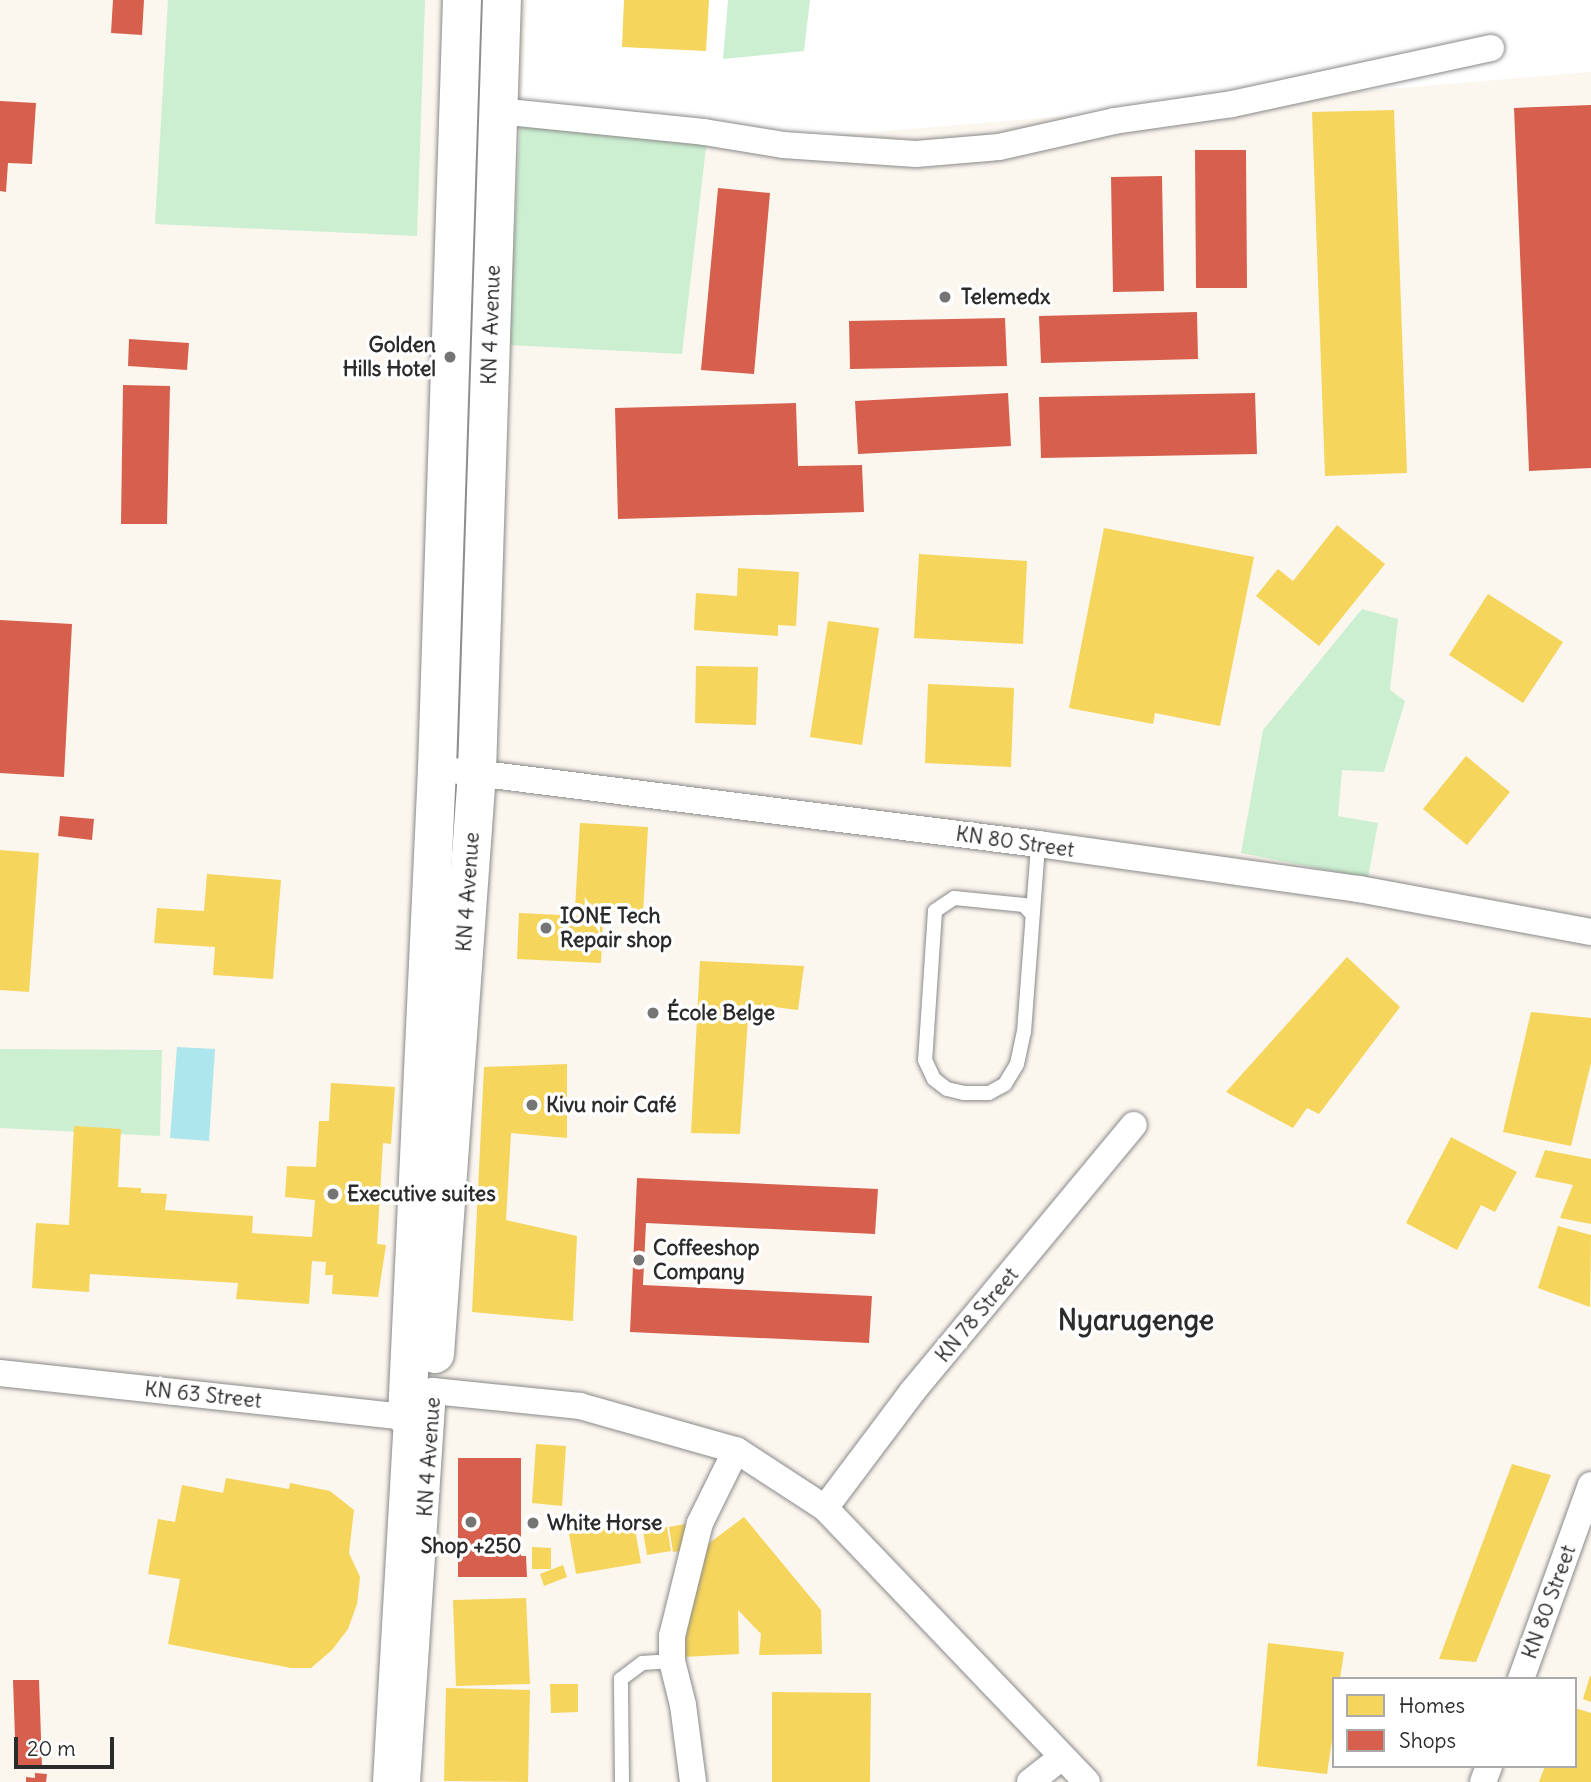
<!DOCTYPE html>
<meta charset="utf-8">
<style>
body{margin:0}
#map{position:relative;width:1591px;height:1782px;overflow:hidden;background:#fff;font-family:Delius,sans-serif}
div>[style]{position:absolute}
.built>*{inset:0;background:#fbf6ee}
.green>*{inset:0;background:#ccefd1}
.water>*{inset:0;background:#ade6ec}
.homes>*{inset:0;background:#f6d55c}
.shops>*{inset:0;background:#d6604d}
.roads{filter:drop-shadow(0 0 2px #8a8a8a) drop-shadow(0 0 2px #8a8a8a)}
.lane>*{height:14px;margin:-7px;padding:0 7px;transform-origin:7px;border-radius:7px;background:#fff}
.street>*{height:26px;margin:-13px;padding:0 13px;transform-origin:13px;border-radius:13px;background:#fff}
.secondary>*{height:38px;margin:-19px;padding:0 19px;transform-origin:19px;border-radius:19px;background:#fff}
.dots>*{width:19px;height:19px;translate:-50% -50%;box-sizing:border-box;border:4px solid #fff;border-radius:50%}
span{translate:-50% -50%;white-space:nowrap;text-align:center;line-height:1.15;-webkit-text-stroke:7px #fff;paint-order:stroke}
.poi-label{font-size:21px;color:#2b2b2b;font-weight:700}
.left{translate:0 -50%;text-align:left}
.right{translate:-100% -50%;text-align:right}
.street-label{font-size:21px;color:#2b2b2b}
.district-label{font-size:28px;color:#2b2b2b;font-weight:700}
.legend{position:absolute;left:1332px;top:1677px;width:245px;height:91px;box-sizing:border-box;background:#fff;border:2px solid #aaa;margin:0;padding:9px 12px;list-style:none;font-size:21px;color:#2b2b2b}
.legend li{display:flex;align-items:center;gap:14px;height:35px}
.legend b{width:35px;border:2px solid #aaa}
.scale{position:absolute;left:14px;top:1737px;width:100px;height:32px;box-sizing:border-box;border:4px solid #2b2b2b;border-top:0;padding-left:9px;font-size:21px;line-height:24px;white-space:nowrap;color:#2b2b2b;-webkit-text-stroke:5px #fff;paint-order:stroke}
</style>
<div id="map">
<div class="built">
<div style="clip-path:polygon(evenodd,0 0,527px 0,519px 162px,1591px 72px,1591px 1782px,0 1782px,0 0,1334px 1679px,1575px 1679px,1575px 1766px,1334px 1766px,1334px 1679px)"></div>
</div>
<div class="green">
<div style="clip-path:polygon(168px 0,425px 0,417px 236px,155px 224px)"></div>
<div style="clip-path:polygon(728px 0,810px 0,804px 51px,723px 59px)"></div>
<div style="clip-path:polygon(520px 122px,707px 139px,682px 354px,509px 345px)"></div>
<div style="clip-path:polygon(1362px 609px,1398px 619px,1390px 690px,1405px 701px,1384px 772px,1342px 770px,1338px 816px,1378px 823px,1368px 878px,1241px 853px,1263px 730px)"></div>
<div style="clip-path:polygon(0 1049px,162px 1050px,160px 1136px,0 1128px)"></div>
</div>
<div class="water">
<div style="clip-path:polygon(177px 1047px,215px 1049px,209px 1141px,170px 1138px)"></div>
</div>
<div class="homes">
<div style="clip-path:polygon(624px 0,709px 0,706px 51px,622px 47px)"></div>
<div style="clip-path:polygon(1394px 110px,1407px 473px,1325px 476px,1312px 112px)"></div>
<div style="clip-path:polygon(1337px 525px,1385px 564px,1319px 646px,1256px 596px,1278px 569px,1293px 581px)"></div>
<div style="clip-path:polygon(1104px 528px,1254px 557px,1220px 726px,1155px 713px,1153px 724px,1069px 708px)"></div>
<div style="clip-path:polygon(919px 554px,1027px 561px,1023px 644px,914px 638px)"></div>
<div style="clip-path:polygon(738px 568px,799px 572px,796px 626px,778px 625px,778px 636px,694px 630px,696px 593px,737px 596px)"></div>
<div style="clip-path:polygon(1488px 594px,1563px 642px,1523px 703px,1449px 655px)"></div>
<div style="clip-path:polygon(828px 621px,879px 628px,862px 745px,810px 737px)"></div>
<div style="clip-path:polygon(696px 666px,758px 667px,756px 725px,695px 723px)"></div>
<div style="clip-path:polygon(928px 684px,1014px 688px,1011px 767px,925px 763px)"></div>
<div style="clip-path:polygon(1466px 756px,1510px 792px,1467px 845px,1423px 809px)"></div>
<div style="clip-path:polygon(580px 823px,648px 827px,643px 913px,575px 909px)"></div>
<div style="clip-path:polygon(0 850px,39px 853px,29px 992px,0 990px)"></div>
<div style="clip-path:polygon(207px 874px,281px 880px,273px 979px,213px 975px,215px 947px,154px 943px,157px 908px,204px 911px)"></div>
<div style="clip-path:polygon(519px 913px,603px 917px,601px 963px,517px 959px)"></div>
<div style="clip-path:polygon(1347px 957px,1400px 1007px,1319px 1114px,1307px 1108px,1293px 1128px,1226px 1092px)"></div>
<div style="clip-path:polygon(700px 961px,804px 966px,798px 1010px,749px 1004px,740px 1134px,691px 1133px)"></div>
<div style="clip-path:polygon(1531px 1012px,1591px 1018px,1591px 1063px,1571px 1146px,1503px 1132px)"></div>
<div style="clip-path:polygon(567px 1064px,567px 1138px,511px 1133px,506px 1220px,577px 1236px,573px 1321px,472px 1312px,484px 1067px)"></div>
<div style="clip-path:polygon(331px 1083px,395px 1087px,391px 1144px,383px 1143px,377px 1244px,386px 1245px,378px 1297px,332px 1294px,333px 1275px,325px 1275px,326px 1262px,312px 1261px,309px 1304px,236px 1299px,238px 1283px,90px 1274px,89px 1292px,32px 1288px,36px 1223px,69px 1225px,74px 1126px,121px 1129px,118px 1187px,141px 1188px,141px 1193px,167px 1194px,165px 1210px,253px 1216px,252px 1233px,312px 1237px,315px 1200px,285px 1197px,287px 1166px,316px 1167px,319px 1121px,329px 1121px)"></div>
<div style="clip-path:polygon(1451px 1137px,1517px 1172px,1495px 1212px,1481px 1205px,1457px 1250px,1406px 1223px)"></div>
<div style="clip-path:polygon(1545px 1150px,1591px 1159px,1591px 1224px,1560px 1218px,1573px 1185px,1535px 1177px)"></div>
<div style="clip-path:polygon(1558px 1226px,1591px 1235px,1590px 1307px,1538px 1288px)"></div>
<div style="clip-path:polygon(536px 1444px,566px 1446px,562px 1506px,532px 1503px)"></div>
<div style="clip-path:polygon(1512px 1464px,1551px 1475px,1476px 1662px,1439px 1659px)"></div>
<div style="clip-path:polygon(226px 1478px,289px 1489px,290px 1483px,330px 1491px,354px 1510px,349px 1553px,360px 1577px,357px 1604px,348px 1629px,332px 1650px,311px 1668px,291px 1668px,168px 1644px,180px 1579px,148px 1574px,158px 1519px,175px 1522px,182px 1485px,223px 1493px)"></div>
<div style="clip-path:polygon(744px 1517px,821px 1610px,822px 1654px,759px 1655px,761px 1634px,738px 1610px,739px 1654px,683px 1657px,700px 1550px)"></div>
<div style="clip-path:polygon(634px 1524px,641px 1563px,576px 1574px,569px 1534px)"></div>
<div style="clip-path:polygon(685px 1524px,689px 1550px,673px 1552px,669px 1527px)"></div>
<div style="clip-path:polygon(667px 1527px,671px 1551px,647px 1555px,643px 1531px)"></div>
<div style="clip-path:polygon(532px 1547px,551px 1548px,551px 1569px,532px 1569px)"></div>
<div style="clip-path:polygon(563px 1565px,567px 1577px,544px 1586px,540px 1574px)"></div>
<div style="clip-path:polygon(526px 1598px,530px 1684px,456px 1686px,453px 1600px)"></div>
<div style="clip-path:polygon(1268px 1643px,1344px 1652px,1340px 1679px,1334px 1679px,1334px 1727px,1327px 1774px,1257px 1766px)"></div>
<div style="clip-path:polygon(1590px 1676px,1591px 1676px,1591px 1702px,1583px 1699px)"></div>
<div style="clip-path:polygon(550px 1684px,578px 1684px,578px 1712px,551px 1713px)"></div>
<div style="clip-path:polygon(446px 1688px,530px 1690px,528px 1782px,444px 1781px)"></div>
<div style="clip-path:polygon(772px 1692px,871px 1693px,870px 1782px,772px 1782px)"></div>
<div style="clip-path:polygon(1575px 1708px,1591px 1713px,1591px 1782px,1539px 1782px,1545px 1766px,1575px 1766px)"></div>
</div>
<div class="shops">
<div style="clip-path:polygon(113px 0,144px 0,142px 35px,111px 33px)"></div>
<div style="clip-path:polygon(0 101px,36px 103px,32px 164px,8px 163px,6px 192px,0 191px)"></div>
<div style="clip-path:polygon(1591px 105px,1591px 468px,1529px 471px,1514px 108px)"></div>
<div style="clip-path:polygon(1195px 150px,1246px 150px,1247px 288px,1196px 288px)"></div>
<div style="clip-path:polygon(1162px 176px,1164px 291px,1113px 292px,1111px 177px)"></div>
<div style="clip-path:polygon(718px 188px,770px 193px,754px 374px,701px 370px)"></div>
<div style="clip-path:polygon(1197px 312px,1198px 359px,1041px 363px,1039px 316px)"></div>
<div style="clip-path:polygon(1005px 318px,1007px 366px,850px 369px,849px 321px)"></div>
<div style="clip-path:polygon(129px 339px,189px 343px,187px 370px,128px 366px)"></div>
<div style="clip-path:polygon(123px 385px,170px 386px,167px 524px,121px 524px)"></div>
<div style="clip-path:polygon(1008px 393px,1011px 446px,858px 454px,855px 401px)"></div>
<div style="clip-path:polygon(1255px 393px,1257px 454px,1041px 458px,1039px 397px)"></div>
<div style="clip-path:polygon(796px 403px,798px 466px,862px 465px,864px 512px,618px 519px,615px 408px)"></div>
<div style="clip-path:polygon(0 620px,72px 624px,64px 777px,0 773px)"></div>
<div style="clip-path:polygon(60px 816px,94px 819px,92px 840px,58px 836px)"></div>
<div style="clip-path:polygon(637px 1178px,878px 1189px,875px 1234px,646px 1223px,643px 1285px,872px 1296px,869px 1343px,630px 1332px)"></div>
<div style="clip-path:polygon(458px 1458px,521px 1458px,521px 1556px,526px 1556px,527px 1577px,458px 1577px)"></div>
<div style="clip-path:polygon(13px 1680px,39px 1680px,42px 1766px,16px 1767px)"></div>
<div style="clip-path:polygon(35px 1773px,47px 1774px,46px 1782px,26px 1782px,26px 1777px,35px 1778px)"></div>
</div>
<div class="roads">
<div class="lane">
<div style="left:1032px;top:914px;width:12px;rotate:-132deg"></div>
<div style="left:1024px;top:905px;width:70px;rotate:-174.3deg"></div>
<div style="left:954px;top:898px;width:23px;rotate:146deg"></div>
<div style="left:935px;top:911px;width:149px;rotate:93.8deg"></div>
<div style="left:925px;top:1060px;width:21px;rotate:65deg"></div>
<div style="left:934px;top:1079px;width:16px;rotate:38deg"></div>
<div style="left:947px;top:1089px;width:17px;rotate:13deg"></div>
<div style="left:964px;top:1093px;width:25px"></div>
<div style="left:989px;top:1093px;width:18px;rotate:-29deg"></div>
<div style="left:1005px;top:1084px;width:23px;rotate:-59deg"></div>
<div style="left:1017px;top:1064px;width:33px;rotate:-78deg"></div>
<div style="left:1024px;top:1032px;width:189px;rotate:-85.7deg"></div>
<div style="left:622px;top:1782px;width:103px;rotate:-90.6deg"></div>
<div style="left:621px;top:1679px;width:26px;rotate:-37deg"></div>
<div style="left:642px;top:1663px;width:30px;rotate:-4deg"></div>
</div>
<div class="street">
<div style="left:498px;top:111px;width:207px;rotate:5.8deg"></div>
<div style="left:704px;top:132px;width:80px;rotate:9.3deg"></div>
<div style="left:783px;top:145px;width:133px;rotate:3.9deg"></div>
<div style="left:916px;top:154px;width:83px;rotate:-4.8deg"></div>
<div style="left:999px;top:147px;width:118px;rotate:-12.7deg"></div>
<div style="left:1114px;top:121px;width:119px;rotate:-8.2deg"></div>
<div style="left:1232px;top:104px;width:265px;rotate:-12.2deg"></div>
<div style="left:460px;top:771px;width:583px;rotate:7.2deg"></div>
<div style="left:1038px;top:844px;width:324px;rotate:8deg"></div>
<div style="left:1359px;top:889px;width:236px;rotate:10.5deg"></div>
<div style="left:0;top:1373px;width:409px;rotate:6.2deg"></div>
<div style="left:433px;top:1391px;width:148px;rotate:5.8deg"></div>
<div style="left:580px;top:1406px;width:162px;rotate:15.8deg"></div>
<div style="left:736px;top:1450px;width:106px;rotate:33.1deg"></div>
<div style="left:825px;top:1508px;width:379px;rotate:46.3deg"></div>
<div style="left:825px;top:1508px;width:145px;rotate:-53.1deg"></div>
<div style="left:912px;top:1392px;width:347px;rotate:-50.3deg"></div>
<div style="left:1521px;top:1679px;width:206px;rotate:-70.2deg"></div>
<div style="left:386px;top:1782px;width:366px;rotate:-86.7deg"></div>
<div style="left:407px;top:1782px;width:392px;rotate:-86.2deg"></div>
<div style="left:693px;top:1782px;width:78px;rotate:-97.4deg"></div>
<div style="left:683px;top:1705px;width:45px;rotate:-104deg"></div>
<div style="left:672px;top:1661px;width:25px;rotate:-90deg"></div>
<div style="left:672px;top:1636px;width:116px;rotate:-76.1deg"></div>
<div style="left:700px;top:1523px;width:81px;rotate:-63.7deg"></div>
<div style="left:1030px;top:1782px;width:39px;rotate:-38deg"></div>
<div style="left:1483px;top:1782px;width:17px;rotate:-69deg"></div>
</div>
<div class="secondary">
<div style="left:435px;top:1354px;width:584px;rotate:-85.87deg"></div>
<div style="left:477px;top:772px;width:772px;rotate:-88.15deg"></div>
<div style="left:407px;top:1417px;width:649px;rotate:-87.35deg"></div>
<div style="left:437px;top:769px;width:769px;rotate:-88.14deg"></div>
</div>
</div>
<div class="dots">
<div style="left:945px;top:297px;background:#757575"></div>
<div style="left:450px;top:357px;background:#757575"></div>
<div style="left:546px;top:928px;background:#757575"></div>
<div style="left:653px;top:1013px;background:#757575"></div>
<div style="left:532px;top:1105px;background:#757575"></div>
<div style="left:333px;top:1194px;background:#757575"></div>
<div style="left:639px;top:1260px;background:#757575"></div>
<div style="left:471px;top:1522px;background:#757575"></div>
<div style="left:533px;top:1523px;background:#757575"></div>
</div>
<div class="poi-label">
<span class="left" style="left:961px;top:297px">Telemedx</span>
<span class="right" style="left:436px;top:357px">Golden<br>Hills Hotel</span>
<span class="left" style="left:560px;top:928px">IONE Tech<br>Repair shop</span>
<span class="left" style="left:667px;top:1013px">École Belge</span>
<span class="left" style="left:546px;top:1105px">Kivu noir Café</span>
<span class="left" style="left:347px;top:1194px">Executive suites</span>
<span class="left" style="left:653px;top:1260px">Coffeeshop<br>Company</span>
<span class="left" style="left:547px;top:1523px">White Horse</span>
<span style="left:471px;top:1546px">Shop +250</span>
</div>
<div class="street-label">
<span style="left:491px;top:325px;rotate:-88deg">KN 4 Avenue</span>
<span style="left:1015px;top:842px;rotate:8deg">KN 80 Street</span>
<span style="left:468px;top:892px;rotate:-86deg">KN 4 Avenue</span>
<span style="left:977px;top:1315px;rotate:-50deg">KN 78 Street</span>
<span style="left:203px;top:1395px;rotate:6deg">KN 63 Street</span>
<span style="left:429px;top:1457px;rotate:-86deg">KN 4 Avenue</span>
<span style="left:1549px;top:1602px;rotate:-70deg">KN 80 Street</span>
</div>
<div class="district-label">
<span style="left:1136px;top:1320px">Nyarugenge</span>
</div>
<ul class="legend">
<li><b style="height:19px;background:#f6d55c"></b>Homes</li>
<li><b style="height:19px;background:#d6604d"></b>Shops</li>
</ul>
<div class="scale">20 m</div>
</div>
